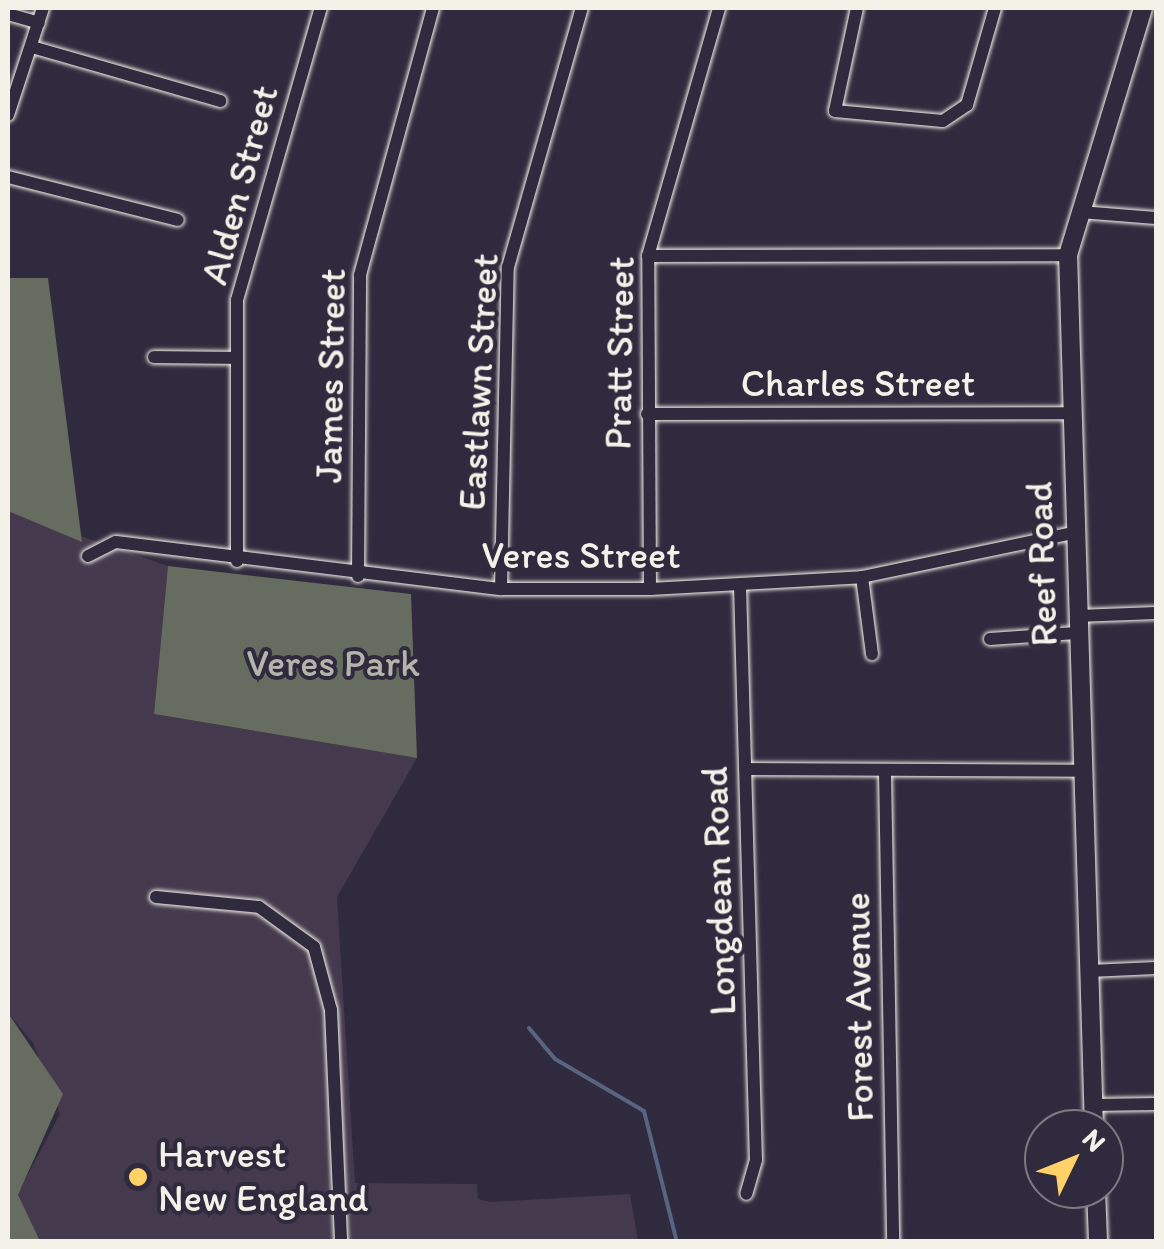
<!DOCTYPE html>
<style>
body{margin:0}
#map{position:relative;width:1164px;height:1249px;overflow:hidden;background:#2f2a3d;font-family:Itim,sans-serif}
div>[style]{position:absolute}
.built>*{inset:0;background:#44394d}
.green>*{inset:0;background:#666c5f}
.stream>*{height:4px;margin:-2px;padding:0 2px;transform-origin:2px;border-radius:2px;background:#586581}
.roads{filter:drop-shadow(0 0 2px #f4f1e8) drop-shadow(0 0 2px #f4f1e8)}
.street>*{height:12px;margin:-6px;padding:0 6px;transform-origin:6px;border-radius:6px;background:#2f2a3d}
.secondary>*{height:18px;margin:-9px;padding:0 9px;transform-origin:9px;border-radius:9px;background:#2f2a3d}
.dots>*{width:28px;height:28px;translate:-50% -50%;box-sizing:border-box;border:5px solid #2f2a3d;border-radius:50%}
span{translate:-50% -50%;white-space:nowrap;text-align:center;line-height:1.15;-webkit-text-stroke:8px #2f2a3d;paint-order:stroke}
.street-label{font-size:38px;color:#f4f1e8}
.park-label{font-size:38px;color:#b4b5aa}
.poi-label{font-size:38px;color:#f4f1e8}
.left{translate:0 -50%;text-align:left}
.frame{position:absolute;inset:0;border:10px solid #f4f1e8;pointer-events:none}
.north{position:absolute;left:1024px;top:1109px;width:100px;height:100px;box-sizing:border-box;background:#2f2a3d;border:2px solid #7e7a81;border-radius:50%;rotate:47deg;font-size:28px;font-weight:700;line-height:40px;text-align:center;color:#f4f1e8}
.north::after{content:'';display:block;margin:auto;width:35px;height:45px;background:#ffd166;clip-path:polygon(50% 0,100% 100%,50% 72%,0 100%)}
</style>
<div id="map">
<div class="built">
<div style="clip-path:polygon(8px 511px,168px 566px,154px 714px,417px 758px,337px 897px,355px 1183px,477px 1184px,478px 1199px,490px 1202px,630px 1194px,638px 1241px,40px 1241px,17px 1195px,60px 1114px,33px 1043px,8px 1013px)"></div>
</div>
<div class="green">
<div style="clip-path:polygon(8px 278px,48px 278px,82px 542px,8px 511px)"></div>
<div style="clip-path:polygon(168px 566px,411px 594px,417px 758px,154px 714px)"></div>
<div style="clip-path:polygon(8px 1013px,63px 1094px,18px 1195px,40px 1241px,8px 1241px)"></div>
</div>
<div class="stream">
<div style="left:529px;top:1028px;width:40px;rotate:50deg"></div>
<div style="left:555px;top:1059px;width:103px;rotate:30.3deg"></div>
<div style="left:644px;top:1111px;width:135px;rotate:75.9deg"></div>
</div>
<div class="roads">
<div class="street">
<div style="left:857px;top:8px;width:105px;rotate:102.1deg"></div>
<div style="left:835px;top:111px;width:108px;rotate:5.3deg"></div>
<div style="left:943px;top:121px;width:29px;rotate:-34deg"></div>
<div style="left:967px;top:105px;width:101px;rotate:-73.9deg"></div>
<div style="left:8px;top:14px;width:32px;rotate:16deg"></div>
<div style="left:32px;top:47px;width:196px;rotate:16deg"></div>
<div style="left:8px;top:115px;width:113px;rotate:-71.9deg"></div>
<div style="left:8px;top:177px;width:175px;rotate:14.2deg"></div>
<div style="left:1080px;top:212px;width:76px;rotate:4.5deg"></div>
<div style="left:648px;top:256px;width:420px;rotate:-0.1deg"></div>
<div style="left:154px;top:357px;width:83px;rotate:0.7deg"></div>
<div style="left:647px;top:414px;width:423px;rotate:-0.1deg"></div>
<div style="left:88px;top:556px;width:31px;rotate:-27deg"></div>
<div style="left:116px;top:542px;width:388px;rotate:7deg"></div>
<div style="left:501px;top:589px;width:149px"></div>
<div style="left:650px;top:589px;width:212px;rotate:-3.2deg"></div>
<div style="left:862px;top:577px;width:216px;rotate:-11.8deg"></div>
<div style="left:237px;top:561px;width:261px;rotate:-90deg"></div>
<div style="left:237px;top:300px;width:304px;rotate:-74deg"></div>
<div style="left:358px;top:576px;width:301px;rotate:-89.6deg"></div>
<div style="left:360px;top:275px;width:277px;rotate:-74.7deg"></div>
<div style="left:862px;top:577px;width:78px;rotate:82.6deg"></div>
<div style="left:740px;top:585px;width:575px;rotate:88.41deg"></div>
<div style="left:756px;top:1160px;width:35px;rotate:106deg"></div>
<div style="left:501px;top:589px;width:322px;rotate:-88.8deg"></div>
<div style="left:508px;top:267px;width:269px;rotate:-74.1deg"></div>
<div style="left:650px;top:589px;width:333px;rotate:-90.3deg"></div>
<div style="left:648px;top:256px;width:258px;rotate:-74deg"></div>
<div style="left:1077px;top:616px;width:79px;rotate:-2.2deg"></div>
<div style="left:990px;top:639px;width:86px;rotate:-4deg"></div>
<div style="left:746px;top:769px;width:335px;rotate:0.3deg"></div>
<div style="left:885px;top:772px;width:470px;rotate:89deg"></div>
<div style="left:156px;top:897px;width:103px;rotate:5.5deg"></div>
<div style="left:259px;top:907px;width:68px;rotate:36deg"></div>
<div style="left:314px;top:947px;width:65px;rotate:74.9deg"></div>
<div style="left:331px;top:1010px;width:232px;rotate:87.5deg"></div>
<div style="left:1089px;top:971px;width:67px;rotate:-2.6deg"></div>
<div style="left:1093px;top:1105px;width:63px;rotate:-0.9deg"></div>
</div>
<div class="secondary">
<div style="left:1094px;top:1129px;width:874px;rotate:-91.7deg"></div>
<div style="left:1068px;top:255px;width:258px;rotate:-73.1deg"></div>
<div style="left:1096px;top:1189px;width:53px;rotate:87.8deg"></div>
</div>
</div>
<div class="dots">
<div style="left:138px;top:1177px;background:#ffd166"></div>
</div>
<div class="street-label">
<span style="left:240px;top:185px;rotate:-75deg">Alden Street</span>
<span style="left:620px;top:353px;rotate:-89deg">Pratt Street</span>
<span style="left:331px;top:376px;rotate:-89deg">James Street</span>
<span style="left:479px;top:382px;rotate:-87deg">Eastlawn Street</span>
<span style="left:858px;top:384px">Charles Street</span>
<span style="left:581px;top:556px">Veres Street</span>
<span style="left:1042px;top:564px;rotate:-92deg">Reef Road</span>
<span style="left:719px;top:891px;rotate:-92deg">Longdean Road</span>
<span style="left:859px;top:1007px;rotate:-91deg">Forest Avenue</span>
</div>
<div class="park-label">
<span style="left:333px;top:664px">Veres Park</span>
</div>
<div class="poi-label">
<span class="left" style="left:158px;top:1177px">Harvest<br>New England</span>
</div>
<div class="frame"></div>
<div class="north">N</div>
</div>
